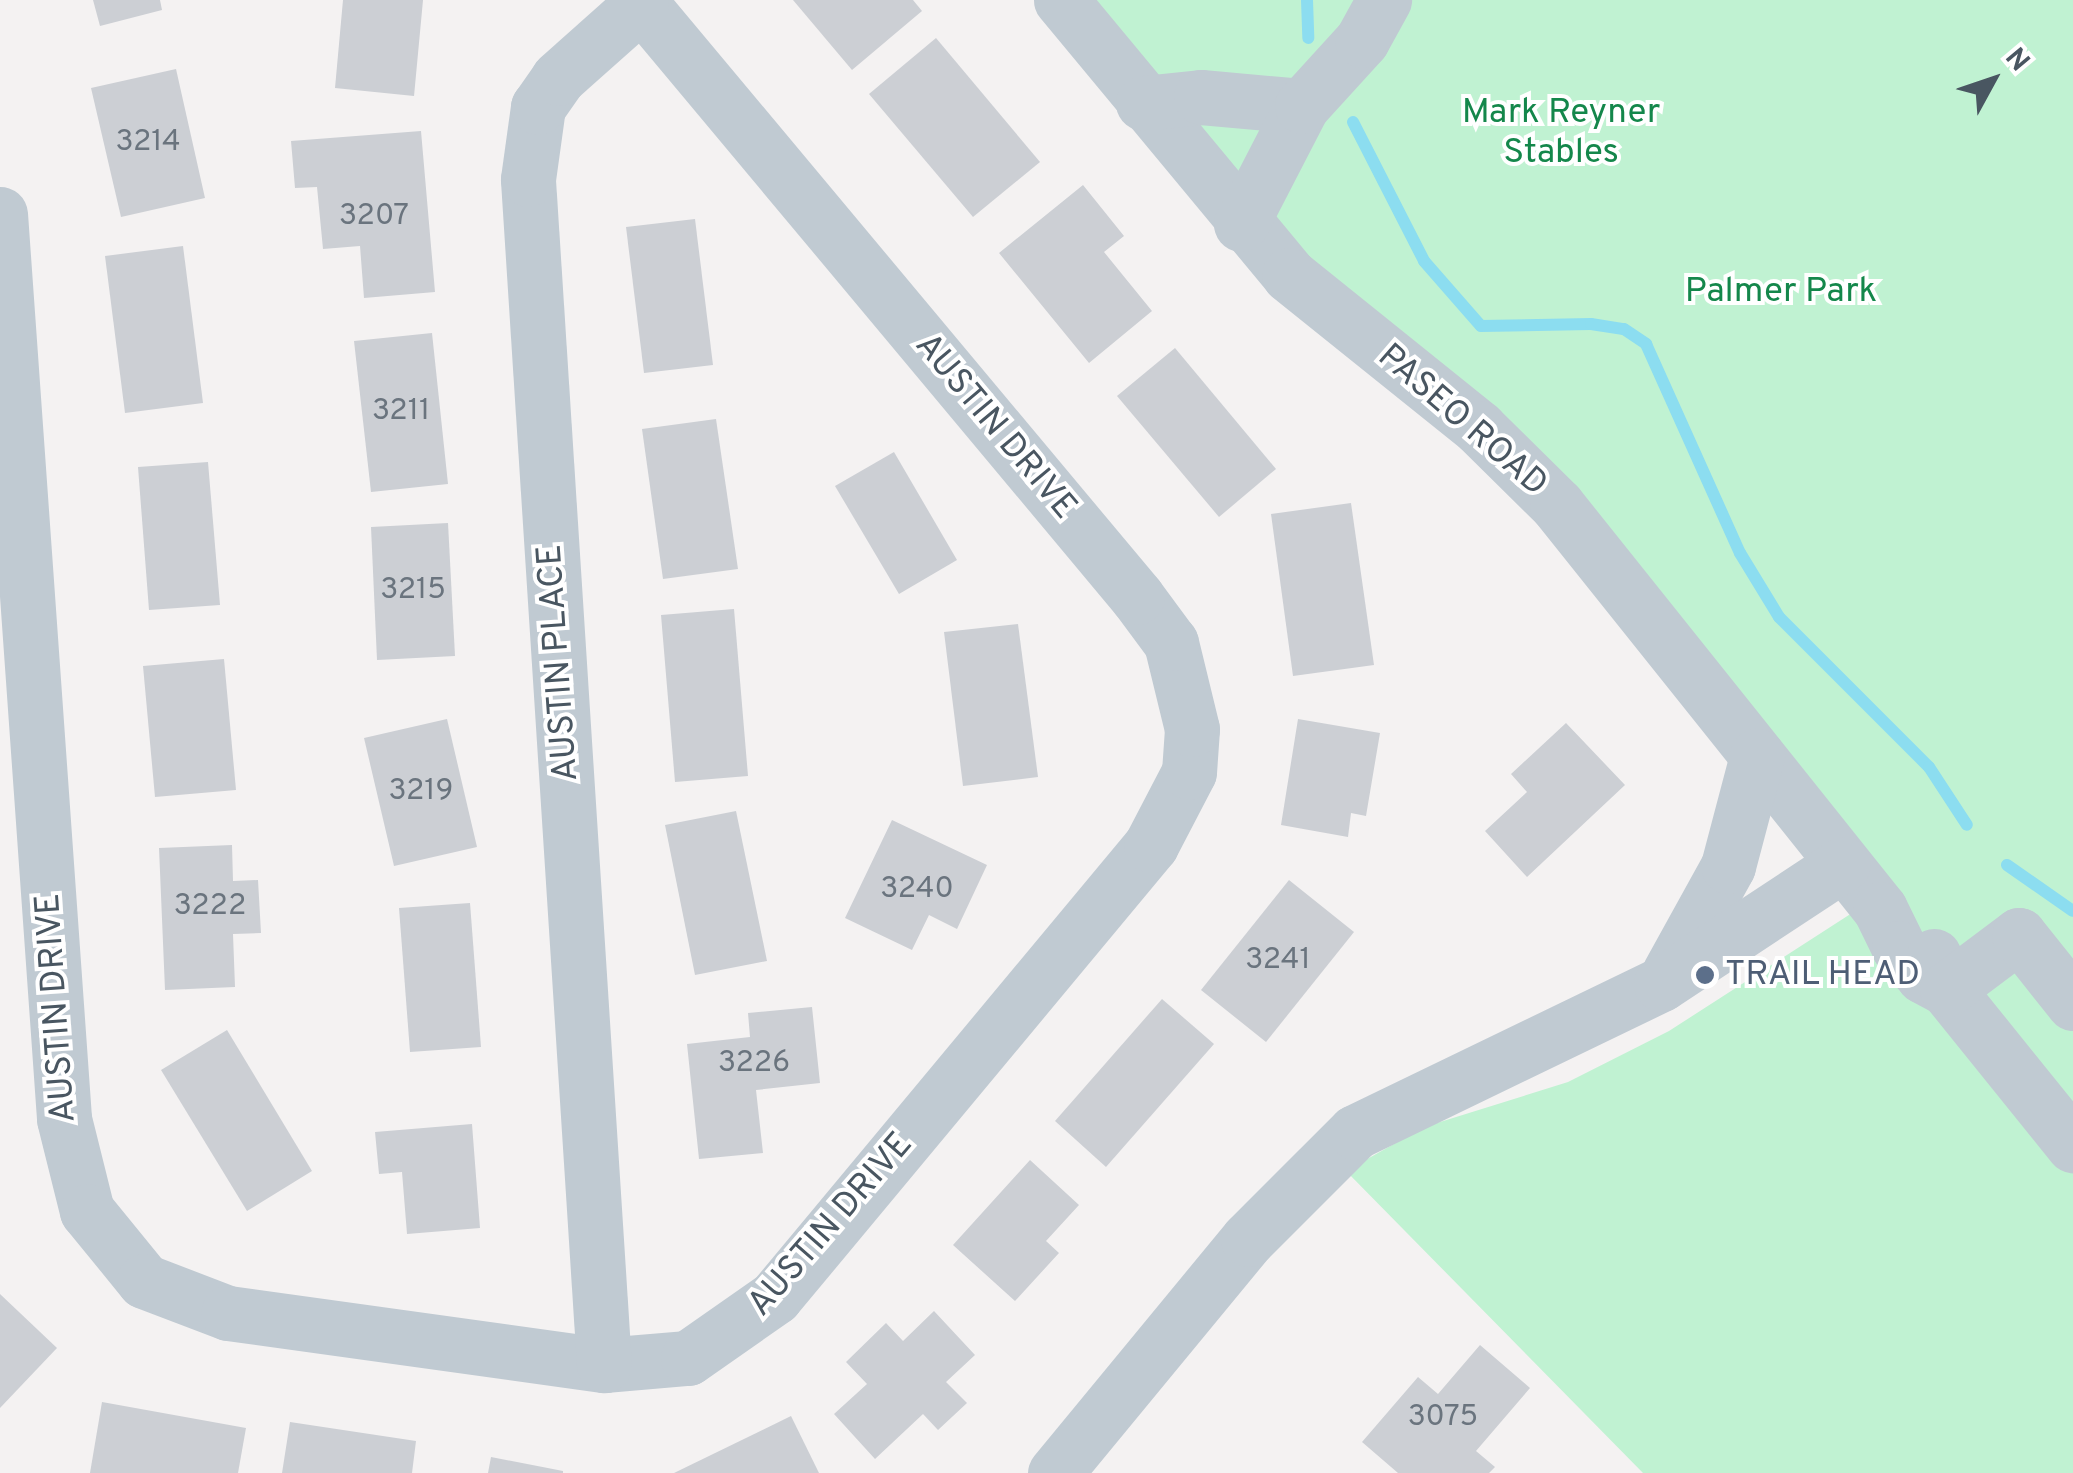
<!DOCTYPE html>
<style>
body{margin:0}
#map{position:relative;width:2073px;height:1473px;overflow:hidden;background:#f4f2f2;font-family:Overpass,sans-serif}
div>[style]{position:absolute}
.green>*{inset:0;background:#c0f2d2}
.stream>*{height:12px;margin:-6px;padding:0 6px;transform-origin:6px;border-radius:6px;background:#8cddf0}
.building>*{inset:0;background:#cccfd4}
.minor>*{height:55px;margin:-27.5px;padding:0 27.5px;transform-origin:27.5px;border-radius:27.5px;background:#c0cad2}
.dots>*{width:28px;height:28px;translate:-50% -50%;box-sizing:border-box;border:5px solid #fff;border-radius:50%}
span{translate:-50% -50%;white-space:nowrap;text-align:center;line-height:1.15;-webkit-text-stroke:8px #fff;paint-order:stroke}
.number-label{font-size:30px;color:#6a747e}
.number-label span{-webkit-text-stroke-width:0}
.park-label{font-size:35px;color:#14874b}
.street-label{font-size:35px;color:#495661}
.service-label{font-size:35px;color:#4e5e75}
.left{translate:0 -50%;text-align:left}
.north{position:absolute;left:1943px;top:30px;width:100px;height:100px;-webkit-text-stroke:8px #fff;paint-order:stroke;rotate:50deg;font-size:28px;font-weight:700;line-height:40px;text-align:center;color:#495661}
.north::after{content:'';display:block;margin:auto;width:35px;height:45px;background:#495661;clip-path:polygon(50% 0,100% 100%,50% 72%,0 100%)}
</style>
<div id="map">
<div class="green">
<div style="clip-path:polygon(1084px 0,2073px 0,2073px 1473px,1643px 1473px,1346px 1171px,1424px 1127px,1568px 1082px,1669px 1031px,1852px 913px,1876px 863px,1288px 250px)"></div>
</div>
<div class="stream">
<div style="left:1307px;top:0;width:38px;rotate:88deg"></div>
<div style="left:1353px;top:122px;width:156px;rotate:62.9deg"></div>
<div style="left:1424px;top:261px;width:86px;rotate:48.8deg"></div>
<div style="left:1481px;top:326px;width:110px;rotate:-1deg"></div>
<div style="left:1591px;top:324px;width:33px;rotate:9deg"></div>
<div style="left:1624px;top:329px;width:27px;rotate:34deg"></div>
<div style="left:1646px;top:344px;width:229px;rotate:65.8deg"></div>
<div style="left:1740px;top:553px;width:75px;rotate:58.6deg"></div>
<div style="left:1779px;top:617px;width:212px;rotate:45deg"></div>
<div style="left:1929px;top:767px;width:69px;rotate:56.8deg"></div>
<div style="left:2007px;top:865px;width:80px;rotate:34.9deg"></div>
</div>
<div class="building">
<div style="clip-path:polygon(93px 0,160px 0,162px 10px,100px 26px)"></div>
<div style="clip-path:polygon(343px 0,423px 0,414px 96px,335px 88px)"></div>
<div style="clip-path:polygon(793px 0,913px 0,922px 11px,852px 70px)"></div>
<div style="clip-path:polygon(936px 38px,1040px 162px,973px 217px,869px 94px)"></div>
<div style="clip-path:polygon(176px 69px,205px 198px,121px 217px,91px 88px)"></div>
<div style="clip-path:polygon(421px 131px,435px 292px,364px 298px,360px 246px,323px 249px,317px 187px,295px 188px,291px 141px)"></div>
<div style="clip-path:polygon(1083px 185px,1124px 236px,1104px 252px,1152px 311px,1089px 363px,999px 253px)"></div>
<div style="clip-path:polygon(695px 219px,713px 365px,644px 373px,626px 227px)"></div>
<div style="clip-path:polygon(183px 246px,203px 403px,125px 413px,105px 256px)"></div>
<div style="clip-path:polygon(432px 333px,448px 484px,371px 492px,354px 341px)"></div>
<div style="clip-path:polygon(1175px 348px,1276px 469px,1219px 517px,1117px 396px)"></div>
<div style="clip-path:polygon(716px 419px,738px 569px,663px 579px,642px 429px)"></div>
<div style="clip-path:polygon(894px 452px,957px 560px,899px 594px,835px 486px)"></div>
<div style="clip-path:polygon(208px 462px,220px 605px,149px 610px,138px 467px)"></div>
<div style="clip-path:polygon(1351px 503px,1374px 665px,1293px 676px,1271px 514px)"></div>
<div style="clip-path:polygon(448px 523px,455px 656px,377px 660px,371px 527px)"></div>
<div style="clip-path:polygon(734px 609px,748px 776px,675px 782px,661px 615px)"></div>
<div style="clip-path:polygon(1018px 624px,1038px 777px,963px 786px,944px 632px)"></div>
<div style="clip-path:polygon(224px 659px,236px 790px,155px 797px,143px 666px)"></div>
<div style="clip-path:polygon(447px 719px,477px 847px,394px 866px,364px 738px)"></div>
<div style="clip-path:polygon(1298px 719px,1380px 733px,1366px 816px,1351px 813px,1348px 837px,1281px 825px)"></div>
<div style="clip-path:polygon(1566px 723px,1625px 785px,1527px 877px,1485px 831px,1527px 792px,1511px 774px)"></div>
<div style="clip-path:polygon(736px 811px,767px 961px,695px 975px,665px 825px)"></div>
<div style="clip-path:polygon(892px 820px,987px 865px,957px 929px,929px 915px,912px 950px,845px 918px)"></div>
<div style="clip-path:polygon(232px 845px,233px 881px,258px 880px,261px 933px,233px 934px,235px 987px,165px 990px,159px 848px)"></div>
<div style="clip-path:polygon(1289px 880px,1354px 932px,1266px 1042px,1201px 990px)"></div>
<div style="clip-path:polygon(470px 903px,481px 1047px,410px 1052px,399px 908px)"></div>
<div style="clip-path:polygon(1162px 999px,1214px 1044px,1106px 1167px,1055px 1121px)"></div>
<div style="clip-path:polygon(812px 1007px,820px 1083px,756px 1090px,763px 1153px,699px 1159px,687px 1044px,750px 1037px,748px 1013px)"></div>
<div style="clip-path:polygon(227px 1030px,312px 1171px,247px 1211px,161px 1070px)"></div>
<div style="clip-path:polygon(472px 1124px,480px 1228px,407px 1234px,402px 1172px,379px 1174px,375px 1132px)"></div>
<div style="clip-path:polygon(1030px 1160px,1079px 1205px,1046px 1241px,1059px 1253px,1015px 1301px,953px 1245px)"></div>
<div style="clip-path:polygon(0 1294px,57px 1348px,0 1408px)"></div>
<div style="clip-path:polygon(934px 1311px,975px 1355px,946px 1382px,967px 1403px,938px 1430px,923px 1414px,875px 1459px,834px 1414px,867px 1384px,846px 1362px,886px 1323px,903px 1341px)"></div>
<div style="clip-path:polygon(1480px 1345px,1530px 1388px,1476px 1451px,1495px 1467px,1489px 1473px,1398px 1473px,1362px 1442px,1418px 1377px,1438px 1394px)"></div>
<div style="clip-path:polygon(102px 1402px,246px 1428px,238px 1473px,90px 1473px)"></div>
<div style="clip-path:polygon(791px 1416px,819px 1473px,674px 1473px)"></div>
<div style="clip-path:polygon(290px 1422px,416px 1441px,412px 1473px,282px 1473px)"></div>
<div style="clip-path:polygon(491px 1457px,563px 1471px,563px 1473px,488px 1473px)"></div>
</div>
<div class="minor">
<div style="left:1061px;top:0;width:357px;rotate:50.3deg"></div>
<div style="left:1289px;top:275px;width:244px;rotate:38.8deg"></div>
<div style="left:1479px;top:428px;width:110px;rotate:44.6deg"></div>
<div style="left:1557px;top:505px;width:517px;rotate:51.36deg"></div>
<div style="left:1880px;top:909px;width:43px;rotate:64deg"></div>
<div style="left:1899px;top:948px;width:37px;rotate:49deg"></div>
<div style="left:1923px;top:976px;width:27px;rotate:28deg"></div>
<div style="left:1143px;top:103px;width:58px;rotate:-5.9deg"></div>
<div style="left:1201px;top:97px;width:101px;rotate:5.1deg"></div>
<div style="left:0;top:214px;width:907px;rotate:85.95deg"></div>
<div style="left:64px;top:1119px;width:95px;rotate:76deg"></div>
<div style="left:87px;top:1211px;width:90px;rotate:50.8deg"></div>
<div style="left:144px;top:1281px;width:90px;rotate:20.9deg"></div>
<div style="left:228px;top:1313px;width:380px;rotate:7.9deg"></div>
<div style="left:604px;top:1365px;width:84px;rotate:-4.8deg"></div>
<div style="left:688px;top:1358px;width:106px;rotate:-35deg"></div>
<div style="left:775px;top:1297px;width:588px;rotate:-50.24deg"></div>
<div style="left:1151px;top:845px;width:82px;rotate:-62.5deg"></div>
<div style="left:1189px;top:772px;width:43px;rotate:-86deg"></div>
<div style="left:1192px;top:729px;width:89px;rotate:-103.7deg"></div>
<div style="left:1171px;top:643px;width:57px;rotate:-126.5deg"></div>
<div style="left:1137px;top:597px;width:778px;rotate:-129.89deg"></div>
<div style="left:1241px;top:224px;width:133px;rotate:-62.7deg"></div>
<div style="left:1302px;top:106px;width:89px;rotate:-47.7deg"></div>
<div style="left:1362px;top:40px;width:46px;rotate:-61.2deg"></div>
<div style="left:1934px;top:956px;width:35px;rotate:68deg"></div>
<div style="left:1947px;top:989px;width:201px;rotate:51.1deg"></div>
<div style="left:1669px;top:973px;width:122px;rotate:-61.1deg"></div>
<div style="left:1728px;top:866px;width:114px;rotate:-75.2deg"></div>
<div style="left:1947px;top:989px;width:90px;rotate:-36.9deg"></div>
<div style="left:2019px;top:935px;width:87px;rotate:51.5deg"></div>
<div style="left:604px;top:1365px;width:1188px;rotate:-93.67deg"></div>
<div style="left:528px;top:179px;width:73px;rotate:-82.1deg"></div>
<div style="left:538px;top:107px;width:35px;rotate:-55deg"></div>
<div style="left:558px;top:78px;width:111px;rotate:-41.7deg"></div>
<div style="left:1055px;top:1473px;width:303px;rotate:-50.5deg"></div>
<div style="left:1248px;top:1239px;width:151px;rotate:-45deg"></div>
<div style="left:1355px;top:1132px;width:340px;rotate:-25.8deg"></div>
<div style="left:1661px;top:984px;width:218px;rotate:-33.4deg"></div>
</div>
<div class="dots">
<div style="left:1705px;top:975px;background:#5c6f8a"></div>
</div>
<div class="number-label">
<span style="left:148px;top:143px">3214</span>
<span style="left:374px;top:217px">3207</span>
<span style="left:401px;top:412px">3211</span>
<span style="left:413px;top:591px">3215</span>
<span style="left:421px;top:792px">3219</span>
<span style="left:917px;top:890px">3240</span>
<span style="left:210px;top:907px">3222</span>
<span style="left:1278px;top:961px">3241</span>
<span style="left:754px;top:1064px">3226</span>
<span style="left:1443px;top:1418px">3075</span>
</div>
<div class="park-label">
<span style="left:1561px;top:133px">Mark Reyner<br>Stables</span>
<span style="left:1781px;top:292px">Palmer Park</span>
</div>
<div class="street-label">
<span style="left:1462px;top:421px;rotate:41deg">PASEO ROAD</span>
<span style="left:995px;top:427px;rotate:50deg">AUSTIN DRIVE</span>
<span style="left:559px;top:663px;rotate:-94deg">AUSTIN PLACE</span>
<span style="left:57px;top:1008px;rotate:-94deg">AUSTIN DRIVE</span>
<span style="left:831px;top:1225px;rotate:-49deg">AUSTIN DRIVE</span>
</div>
<div class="service-label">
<span class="left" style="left:1725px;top:975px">TRAIL HEAD</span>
</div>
<div class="north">N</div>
</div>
